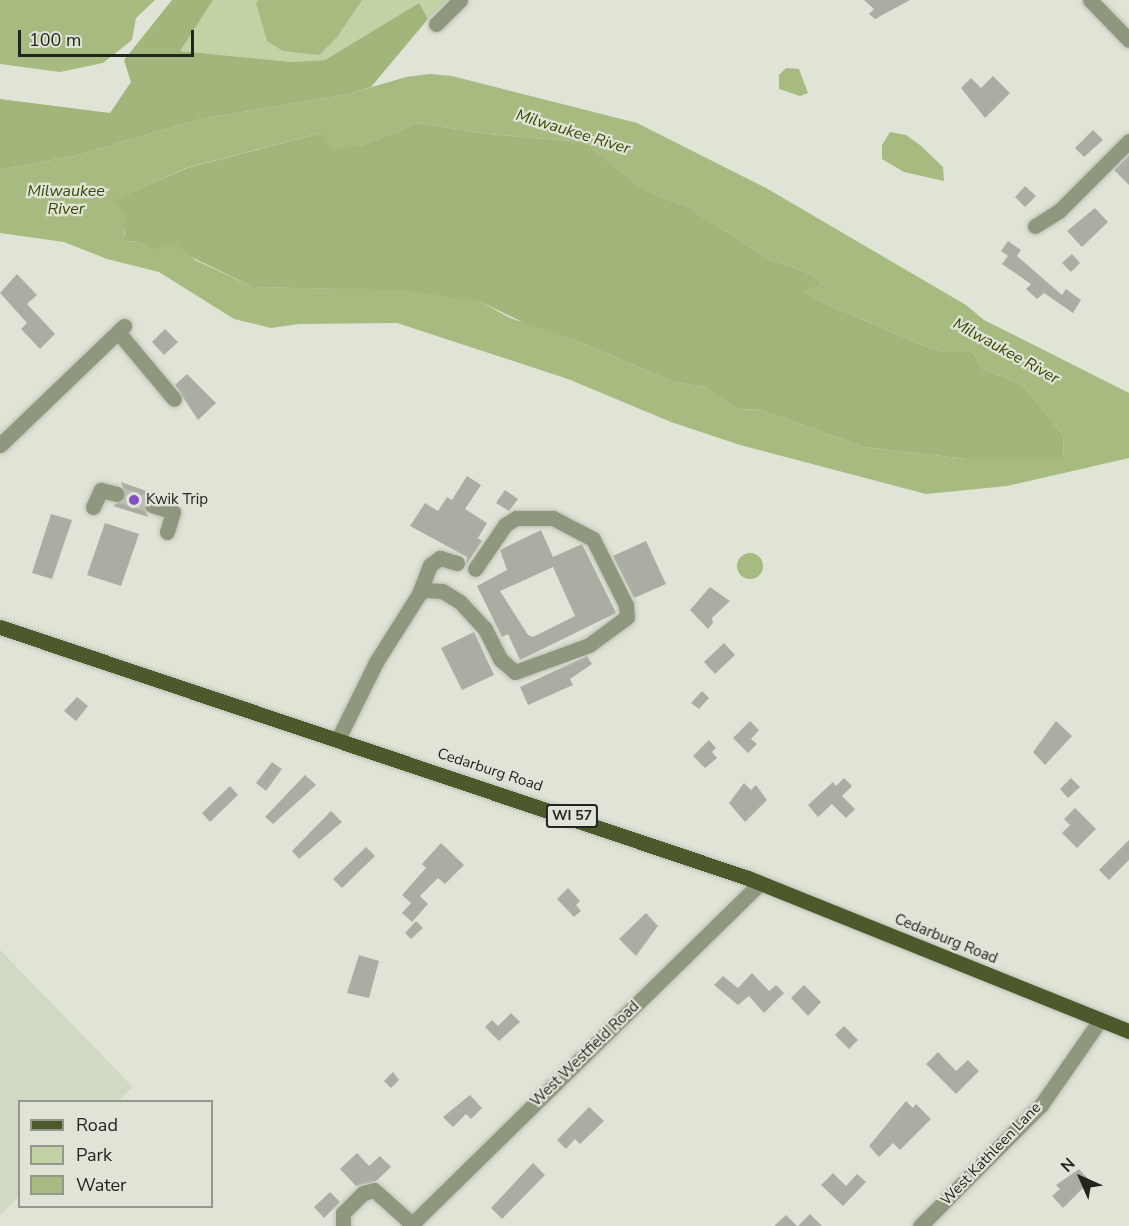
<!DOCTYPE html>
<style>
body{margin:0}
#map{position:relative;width:1129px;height:1226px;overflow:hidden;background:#e0e4d7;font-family:"Nunito Sans",sans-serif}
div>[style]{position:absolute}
.built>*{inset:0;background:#d1d8c4}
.green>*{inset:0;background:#c2d2a4}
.forest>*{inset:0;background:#a2b57b}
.water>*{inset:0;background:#a7ba7f}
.round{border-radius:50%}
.building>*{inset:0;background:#aaaea2}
.minor-tunnel>*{height:15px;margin-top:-7.5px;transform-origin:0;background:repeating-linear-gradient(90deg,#babeb2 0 15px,transparent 0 23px)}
.roads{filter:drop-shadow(0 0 2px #bec1b6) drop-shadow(0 0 2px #bec1b6)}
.minor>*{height:15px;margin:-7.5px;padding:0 7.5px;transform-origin:7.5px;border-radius:7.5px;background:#8f977e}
.major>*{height:15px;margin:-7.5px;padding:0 7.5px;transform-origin:7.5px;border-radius:7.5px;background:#4b592b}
.dots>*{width:16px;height:16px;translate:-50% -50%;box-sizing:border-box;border:3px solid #e0e4d7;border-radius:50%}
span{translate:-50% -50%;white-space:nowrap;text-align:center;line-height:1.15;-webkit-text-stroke:4.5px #e0e4d7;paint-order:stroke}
.shield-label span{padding:2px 4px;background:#e0e4d7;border:2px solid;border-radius:4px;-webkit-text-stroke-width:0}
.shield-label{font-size:14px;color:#22241f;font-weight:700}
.poi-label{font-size:15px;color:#22241f}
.left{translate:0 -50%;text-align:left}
.street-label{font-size:15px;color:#22241f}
.water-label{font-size:16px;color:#374701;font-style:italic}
.legend{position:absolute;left:18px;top:1100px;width:195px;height:108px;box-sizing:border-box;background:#e0e4d7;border:2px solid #94978d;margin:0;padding:8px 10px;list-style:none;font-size:18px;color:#22241f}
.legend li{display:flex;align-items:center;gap:12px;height:30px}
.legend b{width:30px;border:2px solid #94978d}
.north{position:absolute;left:1051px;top:1148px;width:60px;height:60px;-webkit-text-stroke:4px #e0e4d7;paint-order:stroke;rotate:315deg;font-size:16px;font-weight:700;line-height:24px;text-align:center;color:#22241f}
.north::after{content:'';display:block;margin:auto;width:21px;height:27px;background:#22241f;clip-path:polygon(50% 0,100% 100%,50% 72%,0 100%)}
.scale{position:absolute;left:18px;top:30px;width:176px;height:27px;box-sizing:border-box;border:3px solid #22241f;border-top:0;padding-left:8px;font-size:18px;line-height:21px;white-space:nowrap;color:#22241f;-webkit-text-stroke:4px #e0e4d7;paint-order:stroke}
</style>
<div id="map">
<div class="built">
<div style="clip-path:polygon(0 950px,133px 1087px,118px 1101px,20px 1102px,19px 1197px,0 1215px)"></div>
</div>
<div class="green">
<div style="clip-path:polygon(213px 0,448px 0,428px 19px,419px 3px,325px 60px,291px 62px,179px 51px)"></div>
</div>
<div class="forest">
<div style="clip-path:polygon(172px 0,213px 0,180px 51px,291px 62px,325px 60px,419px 3px,428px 19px,371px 87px,348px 94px,201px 119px,74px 156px,0 170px,0 99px,110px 113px,131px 82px,124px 60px)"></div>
<div style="clip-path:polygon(418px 123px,488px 134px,584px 142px,644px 190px,686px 206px,769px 259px,811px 274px,822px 284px,804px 292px,818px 300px,919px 344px,944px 352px,973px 352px,981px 368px,1023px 385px,1063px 435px,1064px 459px,967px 459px,864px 447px,758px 409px,738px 410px,705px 387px,674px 382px,567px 337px,541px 331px,481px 302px,381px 290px,253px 287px,181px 252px,151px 250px,140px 242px,122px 241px,125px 232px,114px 200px,187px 168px,321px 133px,360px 146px)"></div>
</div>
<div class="water">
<div style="clip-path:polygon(0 0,155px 0,136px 18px,132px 40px,103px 63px,60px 72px,0 64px)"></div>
<div style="clip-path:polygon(259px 0,362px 0,337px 37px,319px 55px,283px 51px,267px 41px,256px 3px)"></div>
<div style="clip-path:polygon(786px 68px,799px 69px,808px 93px,800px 96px,779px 89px,779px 75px)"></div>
<div style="clip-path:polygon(evenodd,430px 74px,452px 76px,637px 123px,766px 188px,966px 305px,984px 320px,1129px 393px,1129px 458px,1007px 486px,926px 494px,740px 445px,671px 422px,568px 379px,397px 323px,299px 324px,271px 328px,234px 319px,159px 272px,107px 259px,64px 242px,0 233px,0 170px,74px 156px,201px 119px,348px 94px,406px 77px,430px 74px,418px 123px,488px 134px,584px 142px,644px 190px,686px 206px,769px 259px,811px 274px,822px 284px,803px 292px,818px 300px,919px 344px,944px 352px,973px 352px,981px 368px,1023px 385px,1063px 435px,1064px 459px,967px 459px,864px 447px,758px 409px,738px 410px,705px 387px,674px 382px,567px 337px,510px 318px,481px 302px,404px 290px,253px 287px,195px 260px,175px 243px,151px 250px,140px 242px,123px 241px,126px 218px,115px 200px,186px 168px,321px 133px,331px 150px,360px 146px,418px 123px)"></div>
<div style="clip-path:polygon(890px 132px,906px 135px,920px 145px,943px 167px,944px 181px,904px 172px,882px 159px,882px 145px)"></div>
<div class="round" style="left:737px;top:553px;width:26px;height:26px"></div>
</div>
<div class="building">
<div style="clip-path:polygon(864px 0,910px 0,875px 19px,869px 14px,874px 9px)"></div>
<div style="clip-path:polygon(993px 76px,1010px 93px,985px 118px,961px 88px,971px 78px,981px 88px)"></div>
<div style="clip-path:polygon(1093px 130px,1103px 140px,1084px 157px,1075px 148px)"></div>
<div style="clip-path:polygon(1129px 155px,1129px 185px,1114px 170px)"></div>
<div style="clip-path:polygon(1025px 186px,1036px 196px,1025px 207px,1015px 197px)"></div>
<div style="clip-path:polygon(1095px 208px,1108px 222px,1082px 247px,1067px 231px)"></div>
<div style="clip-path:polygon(1008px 241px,1021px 250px,1017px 256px,1062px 295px,1066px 289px,1081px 300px,1073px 313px,1044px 293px,1037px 299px,1026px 289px,1031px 284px,1002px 264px,1008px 256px,1001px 251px)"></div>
<div style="clip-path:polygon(1072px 254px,1080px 263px,1071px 272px,1062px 263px)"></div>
<div style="clip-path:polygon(17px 274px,37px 295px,27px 304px,55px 334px,40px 349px,21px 329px,27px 323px,0 293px)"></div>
<div style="clip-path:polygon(165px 329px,178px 342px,164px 355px,152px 342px)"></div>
<div style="clip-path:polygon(187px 374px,216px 403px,198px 420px,175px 385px)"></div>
<div style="clip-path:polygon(467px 476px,481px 485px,465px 509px,487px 523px,478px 538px,482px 541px,466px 565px,467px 557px,410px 526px,425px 503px,438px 511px,447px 497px,452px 500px)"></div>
<div style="clip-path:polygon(121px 482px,155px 494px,143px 502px,148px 517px,113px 506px,126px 497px)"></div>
<div style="clip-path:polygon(505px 490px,518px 499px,509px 511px,496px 503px)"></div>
<div style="clip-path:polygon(51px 514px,72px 520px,52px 579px,32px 573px)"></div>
<div style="clip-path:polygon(105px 523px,139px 534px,121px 586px,87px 575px)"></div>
<div style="clip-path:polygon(evenodd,541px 530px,553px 557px,582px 544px,616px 613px,520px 660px,508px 634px,502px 637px,477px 586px,507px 570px,500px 550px,541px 530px,553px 567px,575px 616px,533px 637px,528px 635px,500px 591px,553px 567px)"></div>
<div style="clip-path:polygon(646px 541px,666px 584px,634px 598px,613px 556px)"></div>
<div style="clip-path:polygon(710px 587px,730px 601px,712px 618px,713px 623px,708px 629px,690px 610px)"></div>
<div style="clip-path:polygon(474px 632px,494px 675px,462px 690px,441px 648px)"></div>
<div style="clip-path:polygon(724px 643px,735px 655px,715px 674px,704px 662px)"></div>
<div style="clip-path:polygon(587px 656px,592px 664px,570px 679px,573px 685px,528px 705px,520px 687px)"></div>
<div style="clip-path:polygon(702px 691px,709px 698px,699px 709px,691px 703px)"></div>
<div style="clip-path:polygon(77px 697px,88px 706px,76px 721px,64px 711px)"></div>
<div style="clip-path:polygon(750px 721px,759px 730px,751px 739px,757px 744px,748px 753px,733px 738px)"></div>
<div style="clip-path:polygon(1056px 721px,1072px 736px,1045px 765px,1033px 752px)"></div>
<div style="clip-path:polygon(709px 740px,716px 748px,712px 752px,717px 758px,705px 768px,693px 756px)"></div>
<div style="clip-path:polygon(272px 762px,282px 769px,266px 791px,256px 783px)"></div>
<div style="clip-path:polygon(305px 775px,316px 785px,273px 824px,265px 817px)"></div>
<div style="clip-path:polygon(844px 778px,852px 786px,842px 796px,855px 809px,846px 818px,832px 804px,818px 817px,808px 805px,833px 782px,836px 786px)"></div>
<div style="clip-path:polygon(1071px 778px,1080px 787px,1068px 798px,1060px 789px)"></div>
<div style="clip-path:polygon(744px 783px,751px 790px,756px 785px,767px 800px,745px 822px,729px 803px)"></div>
<div style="clip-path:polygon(230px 786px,238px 795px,210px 822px,202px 813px)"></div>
<div style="clip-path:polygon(1075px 808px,1096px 829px,1077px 848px,1062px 833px,1070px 825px,1064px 819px)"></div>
<div style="clip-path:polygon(331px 811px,342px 822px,299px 859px,292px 851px)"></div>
<div style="clip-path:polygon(1129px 840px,1129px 860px,1109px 880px,1099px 870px)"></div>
<div style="clip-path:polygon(441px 843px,464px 865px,445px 884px,438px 878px,420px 896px,428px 904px,412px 922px,402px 913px,411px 903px,402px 895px,426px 868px,422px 864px)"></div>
<div style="clip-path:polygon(366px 847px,375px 856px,342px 888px,333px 879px)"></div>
<div style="clip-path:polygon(568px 888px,580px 901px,576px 905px,581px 911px,574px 917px,557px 899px)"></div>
<div style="clip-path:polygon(646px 913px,658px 926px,636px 956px,619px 939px)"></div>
<div style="clip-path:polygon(416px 921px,423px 928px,411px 939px,405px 933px)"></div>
<div style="clip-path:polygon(359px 955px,379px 961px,369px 998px,347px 993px)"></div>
<div style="clip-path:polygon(752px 973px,769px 991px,776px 985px,784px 993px,764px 1013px,749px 996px,738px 1005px,714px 985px,723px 976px,738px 988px)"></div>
<div style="clip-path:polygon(804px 985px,821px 1002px,808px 1016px,791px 998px)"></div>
<div style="clip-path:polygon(511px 1013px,520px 1022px,499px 1041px,485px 1027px,492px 1020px,498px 1026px)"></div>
<div style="clip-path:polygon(844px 1026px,858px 1040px,849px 1049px,835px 1035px)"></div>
<div style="clip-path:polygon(938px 1052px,956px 1071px,968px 1060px,979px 1071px,956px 1094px,926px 1064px)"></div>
<div style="clip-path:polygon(393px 1072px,399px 1080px,391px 1088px,384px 1081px)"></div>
<div style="clip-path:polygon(470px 1095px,482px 1108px,471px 1119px,466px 1114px,453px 1127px,443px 1117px)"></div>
<div style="clip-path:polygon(906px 1101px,913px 1108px,916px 1104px,931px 1119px,900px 1150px,893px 1143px,879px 1157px,869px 1146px)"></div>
<div style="clip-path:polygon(589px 1107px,604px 1121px,580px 1144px,575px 1139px,566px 1149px,557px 1140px)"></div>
<div style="clip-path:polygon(357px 1153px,369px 1166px,380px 1156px,391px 1167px,376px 1181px,356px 1186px,340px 1169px)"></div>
<div style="clip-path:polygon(533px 1163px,545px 1175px,502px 1219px,491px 1208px)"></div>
<div style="clip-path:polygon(1079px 1169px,1090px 1181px,1063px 1208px,1052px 1196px,1060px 1189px,1056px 1185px)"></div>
<div style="clip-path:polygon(833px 1173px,846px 1186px,857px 1174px,866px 1182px,843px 1206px,821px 1185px)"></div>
<div style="clip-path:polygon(330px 1192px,340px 1202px,324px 1218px,314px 1207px)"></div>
<div style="clip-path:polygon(810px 1214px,822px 1226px,798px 1226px)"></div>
<div style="clip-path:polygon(786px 1215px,797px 1226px,774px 1226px)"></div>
</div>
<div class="minor-tunnel">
<div style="left:117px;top:494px;width:37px;rotate:17deg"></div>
</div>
<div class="roads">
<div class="minor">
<div style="left:1090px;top:0;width:56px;rotate:45.7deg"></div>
<div style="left:436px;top:24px;width:34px;rotate:-45deg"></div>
<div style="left:1035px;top:226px;width:28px;rotate:-32deg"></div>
<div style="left:1059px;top:211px;width:99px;rotate:-45deg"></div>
<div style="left:118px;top:332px;width:87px;rotate:50.1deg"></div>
<div style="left:0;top:445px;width:172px;rotate:-43.8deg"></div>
<div style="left:152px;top:505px;width:22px;rotate:18deg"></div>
<div style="left:173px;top:512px;width:21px;rotate:107deg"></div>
<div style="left:93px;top:507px;width:19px;rotate:-65deg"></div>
<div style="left:101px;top:490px;width:16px;rotate:14deg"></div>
<div style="left:457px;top:563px;width:18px;rotate:-164deg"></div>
<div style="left:440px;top:558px;width:12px;rotate:145deg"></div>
<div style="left:430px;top:565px;width:31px;rotate:111deg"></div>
<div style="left:419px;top:594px;width:6px;rotate:-39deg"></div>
<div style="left:424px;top:590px;width:18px;rotate:3deg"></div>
<div style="left:442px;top:591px;width:21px;rotate:31deg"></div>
<div style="left:460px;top:602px;width:37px;rotate:47deg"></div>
<div style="left:485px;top:629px;width:34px;rotate:63deg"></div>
<div style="left:500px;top:659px;width:20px;rotate:41deg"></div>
<div style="left:515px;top:672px;width:79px;rotate:-20deg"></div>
<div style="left:589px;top:645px;width:47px;rotate:-36.4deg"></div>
<div style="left:627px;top:617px;width:12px;rotate:-95deg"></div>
<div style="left:626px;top:605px;width:74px;rotate:-116.6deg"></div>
<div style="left:593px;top:539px;width:45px;rotate:-152.3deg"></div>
<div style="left:553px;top:518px;width:37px;rotate:180deg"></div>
<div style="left:516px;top:518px;width:13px;rotate:148deg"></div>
<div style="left:505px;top:525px;width:53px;rotate:124.3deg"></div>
<div style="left:338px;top:739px;width:86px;rotate:-63.7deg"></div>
<div style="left:376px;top:662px;width:80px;rotate:-57.7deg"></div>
<div style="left:343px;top:1226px;width:13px;rotate:-90deg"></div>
<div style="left:343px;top:1213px;width:28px;rotate:-45deg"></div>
<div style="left:363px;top:1193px;width:11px;rotate:-15deg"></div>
<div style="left:374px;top:1190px;width:51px;rotate:41.8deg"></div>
<div style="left:410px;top:1226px;width:490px;rotate:-44.4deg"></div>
<div style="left:920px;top:1226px;width:171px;rotate:-45deg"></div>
<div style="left:1041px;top:1105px;width:103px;rotate:-55.2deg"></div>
</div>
<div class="major">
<div style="left:0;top:627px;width:789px;rotate:18.55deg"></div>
<div style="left:748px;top:878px;width:411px;rotate:21.9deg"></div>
</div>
</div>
<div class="dots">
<div style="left:134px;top:500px;background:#864dc4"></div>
</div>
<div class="shield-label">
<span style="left:572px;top:816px">WI 57</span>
</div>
<div class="poi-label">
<span class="left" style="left:146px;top:500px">Kwik Trip</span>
</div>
<div class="street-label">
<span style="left:490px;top:770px;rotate:18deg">Cedarburg Road</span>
<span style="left:946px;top:939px;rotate:22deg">Cedarburg Road</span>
<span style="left:585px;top:1054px;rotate:-44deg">West Westfield Road</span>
<span style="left:991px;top:1154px;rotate:-46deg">West Kathleen Lane</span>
</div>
<div class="water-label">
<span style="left:573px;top:132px;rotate:17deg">Milwaukee River</span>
<span style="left:66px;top:200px">Milwaukee<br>River</span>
<span style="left:1006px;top:351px;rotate:29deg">Milwaukee River</span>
</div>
<ul class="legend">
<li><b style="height:8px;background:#4b592b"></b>Road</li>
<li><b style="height:16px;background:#c2d2a4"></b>Park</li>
<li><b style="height:16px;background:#a7ba7f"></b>Water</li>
</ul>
<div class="north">N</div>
<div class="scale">100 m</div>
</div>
